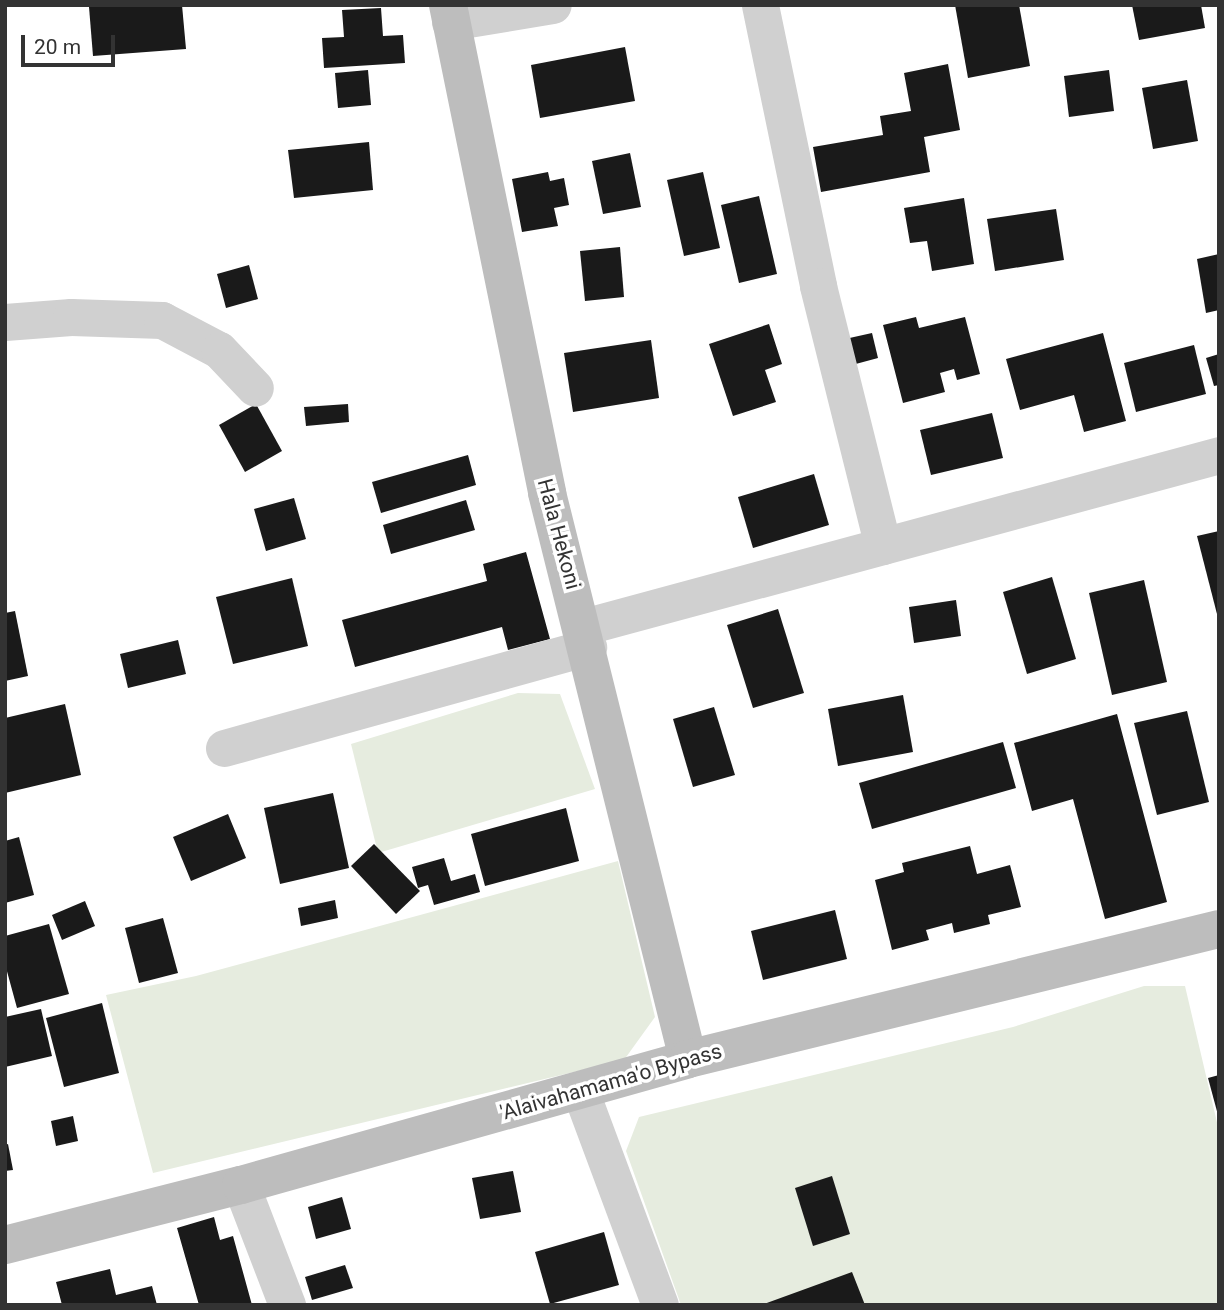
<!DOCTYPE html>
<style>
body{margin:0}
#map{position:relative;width:1224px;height:1310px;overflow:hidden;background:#fff;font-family:Roboto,sans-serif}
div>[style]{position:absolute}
.green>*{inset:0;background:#e6ecdf}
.building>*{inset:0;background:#1a1a1a}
.street>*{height:37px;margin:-18.5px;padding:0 18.5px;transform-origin:18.5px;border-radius:18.5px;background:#d0d0d0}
.secondary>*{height:38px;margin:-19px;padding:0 19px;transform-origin:19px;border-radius:19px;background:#bdbdbd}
span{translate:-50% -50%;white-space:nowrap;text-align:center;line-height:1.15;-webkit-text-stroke:7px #fff;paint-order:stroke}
.street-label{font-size:21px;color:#333}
.frame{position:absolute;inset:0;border:7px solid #333;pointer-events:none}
.scale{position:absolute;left:21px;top:35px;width:94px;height:32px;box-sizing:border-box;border:4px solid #333;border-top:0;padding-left:9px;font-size:21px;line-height:24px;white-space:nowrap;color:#333;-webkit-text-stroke:5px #fff;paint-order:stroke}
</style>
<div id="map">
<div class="green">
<div style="clip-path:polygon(518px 693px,560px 694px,595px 789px,378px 853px,351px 744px)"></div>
<div style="clip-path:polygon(618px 861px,655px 1017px,624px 1060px,153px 1173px,106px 995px,196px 976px)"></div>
<div style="clip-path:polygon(1144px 986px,1185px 986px,1219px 1131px,1219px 1305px,681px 1305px,626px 1151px,639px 1117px,1013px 1027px)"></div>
</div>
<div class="building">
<div style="clip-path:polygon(182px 5px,186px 49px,93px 56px,89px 7px)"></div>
<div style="clip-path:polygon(955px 5px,1019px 5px,1030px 66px,968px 78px)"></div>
<div style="clip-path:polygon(1132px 5px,1201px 5px,1205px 28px,1139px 40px)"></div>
<div style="clip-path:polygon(381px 8px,383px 36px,403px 35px,405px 63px,324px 68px,322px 38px,344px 37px,342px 10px)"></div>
<div style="clip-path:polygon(625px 47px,635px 101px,540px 118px,531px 65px)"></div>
<div style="clip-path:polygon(948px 64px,960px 130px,924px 137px,930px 172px,821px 192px,813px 147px,883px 135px,880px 116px,911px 111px,904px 73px)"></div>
<div style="clip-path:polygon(368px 70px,371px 105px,338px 108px,335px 73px)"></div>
<div style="clip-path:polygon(1109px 70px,1114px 111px,1069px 117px,1064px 76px)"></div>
<div style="clip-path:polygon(1187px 80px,1198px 141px,1153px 149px,1142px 88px)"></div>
<div style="clip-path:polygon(369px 142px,373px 190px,294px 198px,288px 150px)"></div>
<div style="clip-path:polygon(630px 153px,641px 207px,603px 214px,592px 161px)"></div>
<div style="clip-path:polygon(548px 172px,550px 181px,564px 178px,569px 205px,554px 208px,558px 226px,522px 232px,512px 179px)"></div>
<div style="clip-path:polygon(703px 172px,720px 248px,684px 256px,667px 180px)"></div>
<div style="clip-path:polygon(759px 196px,777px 274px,739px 283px,721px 205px)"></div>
<div style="clip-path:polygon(964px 198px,974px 264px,932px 271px,927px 241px,910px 243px,904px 208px)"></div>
<div style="clip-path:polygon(1056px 209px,1064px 260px,995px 271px,987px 219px)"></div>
<div style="clip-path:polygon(620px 247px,624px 297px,585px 301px,580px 251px)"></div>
<div style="clip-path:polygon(1219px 254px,1219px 310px,1206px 313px,1197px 259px)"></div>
<div style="clip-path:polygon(249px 265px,258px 299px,226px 308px,217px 274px)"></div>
<div style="clip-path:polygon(916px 317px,919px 328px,965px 317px,980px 374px,957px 380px,954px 369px,940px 373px,945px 392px,903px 403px,883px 325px)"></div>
<div style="clip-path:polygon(769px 324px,782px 364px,765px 370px,776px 402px,733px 416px,709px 344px)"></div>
<div style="clip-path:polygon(872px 333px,878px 358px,852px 365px,845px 339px)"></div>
<div style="clip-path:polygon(1103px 333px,1126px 421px,1084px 432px,1074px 395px,1020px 410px,1006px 359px)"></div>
<div style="clip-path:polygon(651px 340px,659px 398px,573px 412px,564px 353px)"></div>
<div style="clip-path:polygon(1194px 345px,1206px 394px,1136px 412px,1124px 363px)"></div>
<div style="clip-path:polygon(1219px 354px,1219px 385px,1214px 386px,1206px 358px)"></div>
<div style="clip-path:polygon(256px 404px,282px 451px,245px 472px,219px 425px)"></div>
<div style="clip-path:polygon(348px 404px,349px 422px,306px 426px,304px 407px)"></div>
<div style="clip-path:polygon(992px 413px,1003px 458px,931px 475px,920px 430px)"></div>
<div style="clip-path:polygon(468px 455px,476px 485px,381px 513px,372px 482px)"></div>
<div style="clip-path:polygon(814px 474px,829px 525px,753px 548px,738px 497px)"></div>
<div style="clip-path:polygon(294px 498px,306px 539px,266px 551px,254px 509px)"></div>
<div style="clip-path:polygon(466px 500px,475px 530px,391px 554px,383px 525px)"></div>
<div style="clip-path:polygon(1219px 531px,1219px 618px,1218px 618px,1197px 536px)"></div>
<div style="clip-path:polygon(526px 552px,550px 639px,508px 650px,502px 627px,355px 667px,342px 620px,487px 581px,483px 564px)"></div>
<div style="clip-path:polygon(1052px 577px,1076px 659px,1027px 674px,1003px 592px)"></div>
<div style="clip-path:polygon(292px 578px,308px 646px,233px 664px,216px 597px)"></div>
<div style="clip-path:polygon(1144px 580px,1167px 682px,1112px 695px,1089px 593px)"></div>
<div style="clip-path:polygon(956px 600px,961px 636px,914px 643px,909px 607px)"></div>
<div style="clip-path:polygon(778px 609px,804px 693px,753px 708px,727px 625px)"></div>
<div style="clip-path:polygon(15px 611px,28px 676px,5px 681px,5px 613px)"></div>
<div style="clip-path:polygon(178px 640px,186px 674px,128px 688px,120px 654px)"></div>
<div style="clip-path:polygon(903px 695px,913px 752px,838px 766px,828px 709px)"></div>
<div style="clip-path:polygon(65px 704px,81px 775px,5px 793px,5px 718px)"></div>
<div style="clip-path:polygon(714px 707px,735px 775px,693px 787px,673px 719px)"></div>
<div style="clip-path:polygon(1187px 711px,1209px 802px,1157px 815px,1134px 723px)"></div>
<div style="clip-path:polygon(1117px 714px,1167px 902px,1105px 919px,1073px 799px,1032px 811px,1014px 743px)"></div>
<div style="clip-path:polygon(1003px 742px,1016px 788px,872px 829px,859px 783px)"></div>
<div style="clip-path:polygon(333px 793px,349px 868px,280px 884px,264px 808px)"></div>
<div style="clip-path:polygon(566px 808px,579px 861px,485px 886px,471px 834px)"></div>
<div style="clip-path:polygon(228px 814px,246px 858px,191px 881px,173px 837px)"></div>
<div style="clip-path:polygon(19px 837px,34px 895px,5px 903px,5px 841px)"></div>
<div style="clip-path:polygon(374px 844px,420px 891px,396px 914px,351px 866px)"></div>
<div style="clip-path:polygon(970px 846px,977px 874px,1010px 865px,1021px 907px,988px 915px,990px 924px,954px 933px,952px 923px,926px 930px,929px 940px,892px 950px,875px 880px,904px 872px,902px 863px)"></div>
<div style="clip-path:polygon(444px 858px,451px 881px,475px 874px,480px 892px,434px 905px,428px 885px,418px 888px,412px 867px)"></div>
<div style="clip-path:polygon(335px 900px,338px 918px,301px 926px,298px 908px)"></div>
<div style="clip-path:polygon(85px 901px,95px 926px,62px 940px,52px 915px)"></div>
<div style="clip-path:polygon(835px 910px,847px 959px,763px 980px,751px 931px)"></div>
<div style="clip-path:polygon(163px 918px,178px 973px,139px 983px,125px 928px)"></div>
<div style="clip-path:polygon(49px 924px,69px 994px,17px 1008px,5px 964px,5px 936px)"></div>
<div style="clip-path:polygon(102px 1003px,119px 1073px,64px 1087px,46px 1018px)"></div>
<div style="clip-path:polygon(41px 1009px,52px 1056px,5px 1067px,5px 1017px)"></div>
<div style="clip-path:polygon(1219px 1075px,1219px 1115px,1218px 1115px,1208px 1078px)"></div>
<div style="clip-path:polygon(73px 1116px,78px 1141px,56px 1146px,51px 1121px)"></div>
<div style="clip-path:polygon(8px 1144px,13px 1170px,5px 1171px,5px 1145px)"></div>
<div style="clip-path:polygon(513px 1171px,521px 1212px,480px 1219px,472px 1178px)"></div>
<div style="clip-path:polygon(832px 1176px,850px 1234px,813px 1246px,795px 1188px)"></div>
<div style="clip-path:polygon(342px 1197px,351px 1229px,316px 1239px,308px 1207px)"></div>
<div style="clip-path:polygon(214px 1217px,220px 1240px,233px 1236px,252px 1305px,199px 1305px,177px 1228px)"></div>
<div style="clip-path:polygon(604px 1232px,619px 1285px,550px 1304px,535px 1252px)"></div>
<div style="clip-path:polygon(345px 1265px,353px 1288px,312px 1300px,305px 1277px)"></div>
<div style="clip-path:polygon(110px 1269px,116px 1295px,152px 1286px,157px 1305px,62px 1305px,56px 1282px)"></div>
<div style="clip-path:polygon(852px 1272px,865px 1305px,764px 1305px,764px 1304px)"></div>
</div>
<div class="street">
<div style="left:760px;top:5px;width:287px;rotate:78.3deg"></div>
<div style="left:818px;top:286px;width:268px;rotate:76deg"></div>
<div style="left:450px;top:22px;width:104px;rotate:-9.4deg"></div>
<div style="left:5px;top:322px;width:66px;rotate:-4.3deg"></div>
<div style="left:71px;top:317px;width:91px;rotate:1.9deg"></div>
<div style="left:162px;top:320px;width:64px;rotate:27.8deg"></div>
<div style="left:219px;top:350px;width:52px;rotate:46.5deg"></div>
<div style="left:583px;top:627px;width:659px;rotate:-15.13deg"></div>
<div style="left:224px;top:748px;width:378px;rotate:-15.5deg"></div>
<div style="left:580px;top:1090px;width:229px;rotate:69.6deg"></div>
<div style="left:241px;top:1185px;width:129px;rotate:69deg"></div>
</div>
<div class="secondary">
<div style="left:448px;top:5px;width:498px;rotate:78.5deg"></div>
<div style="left:547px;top:493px;width:583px;rotate:76.01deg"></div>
<div style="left:5px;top:1245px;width:244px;rotate:-14.3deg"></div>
<div style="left:241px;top:1185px;width:464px;rotate:-15.7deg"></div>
<div style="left:688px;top:1059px;width:547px;rotate:-13.76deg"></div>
</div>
<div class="street-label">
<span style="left:559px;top:534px;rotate:75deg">Hala Hekoni</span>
<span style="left:611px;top:1082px;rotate:-16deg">'Alaivahamama'o Bypass</span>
</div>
<div class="frame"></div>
<div class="scale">20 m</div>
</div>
